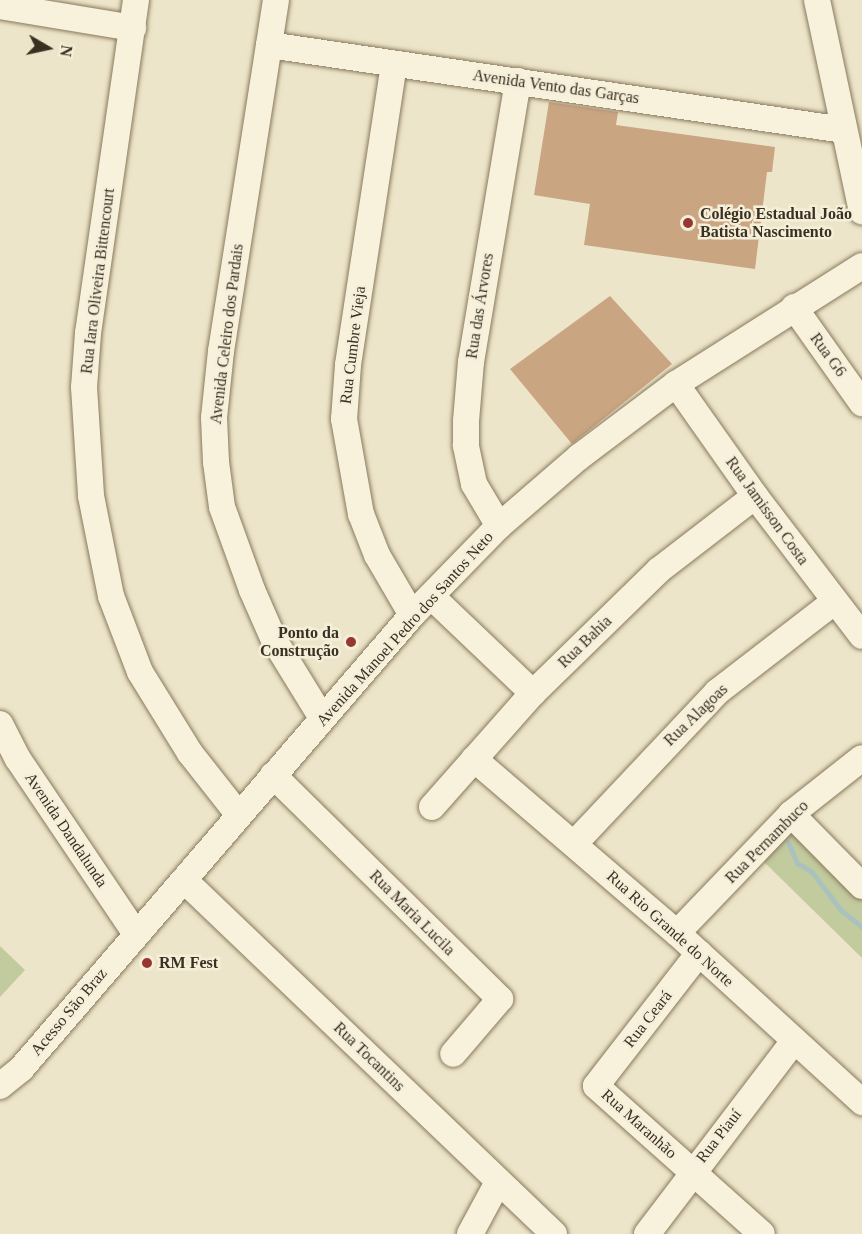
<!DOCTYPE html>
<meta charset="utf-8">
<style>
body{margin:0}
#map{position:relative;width:862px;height:1234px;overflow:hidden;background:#ede5c9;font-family:"Times New Roman",serif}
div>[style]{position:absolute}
.green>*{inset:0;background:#c2cb9d}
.stream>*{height:5px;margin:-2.5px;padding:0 2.5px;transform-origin:2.5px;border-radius:2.5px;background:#aac2bd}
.building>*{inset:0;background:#caa581}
.roads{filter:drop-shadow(0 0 2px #89795e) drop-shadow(0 0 2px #89795e)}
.minor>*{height:26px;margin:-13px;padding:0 13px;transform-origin:13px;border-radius:13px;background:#f8f2dd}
.dots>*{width:16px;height:16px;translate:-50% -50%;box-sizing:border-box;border:3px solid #f5efd9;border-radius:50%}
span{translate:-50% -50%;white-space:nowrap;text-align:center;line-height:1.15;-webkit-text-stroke:5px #f5efd9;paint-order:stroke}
.street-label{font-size:16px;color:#3a2f21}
.poi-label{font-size:16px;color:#3a2f21;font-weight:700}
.left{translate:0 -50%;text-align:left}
.right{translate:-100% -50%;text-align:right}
.north{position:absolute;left:18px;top:18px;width:60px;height:60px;-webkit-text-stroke:4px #f5efd9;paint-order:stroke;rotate:99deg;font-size:16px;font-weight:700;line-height:24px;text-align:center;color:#3a2f21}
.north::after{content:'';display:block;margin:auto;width:21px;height:27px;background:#3a2f21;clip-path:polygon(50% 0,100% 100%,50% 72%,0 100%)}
</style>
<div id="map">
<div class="green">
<div style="clip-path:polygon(789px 824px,862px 898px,862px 958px,758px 856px)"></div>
<div style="clip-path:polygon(0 946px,25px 970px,0 997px)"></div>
</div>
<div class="stream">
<div style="left:788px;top:842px;width:23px;rotate:67deg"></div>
<div style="left:797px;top:863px;width:17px;rotate:31deg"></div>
<div style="left:812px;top:872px;width:48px;rotate:52.7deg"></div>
<div style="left:841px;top:910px;width:27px;rotate:39deg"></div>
</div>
<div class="building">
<div style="clip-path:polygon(549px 102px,618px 112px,616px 125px,775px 147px,772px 172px,767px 172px,755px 269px,584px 245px,590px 204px,534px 195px)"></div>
<div style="clip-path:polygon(610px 296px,672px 364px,572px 444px,510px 369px)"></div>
</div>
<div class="roads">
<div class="minor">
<div style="left:136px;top:0;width:336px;rotate:98.2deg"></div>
<div style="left:88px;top:333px;width:54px;rotate:94.2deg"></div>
<div style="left:84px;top:387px;width:109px;rotate:86.3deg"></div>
<div style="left:91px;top:496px;width:102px;rotate:78.7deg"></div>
<div style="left:111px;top:596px;width:81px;rotate:69.1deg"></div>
<div style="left:140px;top:672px;width:95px;rotate:58.3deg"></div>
<div style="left:190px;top:753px;width:78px;rotate:51.8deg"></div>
<div style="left:276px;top:0;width:355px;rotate:98.9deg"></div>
<div style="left:221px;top:351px;width:67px;rotate:96deg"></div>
<div style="left:214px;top:418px;width:44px;rotate:87.4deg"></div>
<div style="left:216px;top:462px;width:45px;rotate:82.4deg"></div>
<div style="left:222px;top:507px;width:88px;rotate:70.1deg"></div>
<div style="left:252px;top:590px;width:55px;rotate:66.3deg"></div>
<div style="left:274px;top:640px;width:92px;rotate:58.4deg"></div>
<div style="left:817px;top:0;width:216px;rotate:78deg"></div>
<div style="left:0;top:6px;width:135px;rotate:9.4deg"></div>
<div style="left:269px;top:45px;width:581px;rotate:8.41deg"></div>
<div style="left:394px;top:64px;width:304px;rotate:98.7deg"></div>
<div style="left:348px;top:365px;width:54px;rotate:94.2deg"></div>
<div style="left:344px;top:419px;width:97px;rotate:79.9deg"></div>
<div style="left:361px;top:514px;width:44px;rotate:68.7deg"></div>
<div style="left:377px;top:555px;width:69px;rotate:59.7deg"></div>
<div style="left:794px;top:307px;width:118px;rotate:54.7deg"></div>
<div style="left:676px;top:384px;width:137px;rotate:54.8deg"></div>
<div style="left:755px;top:496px;width:176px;rotate:52.6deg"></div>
<div style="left:499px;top:526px;width:49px;rotate:-120.8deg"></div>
<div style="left:474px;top:484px;width:40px;rotate:-102deg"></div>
<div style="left:466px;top:445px;width:24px;rotate:-90deg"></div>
<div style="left:466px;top:421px;width:59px;rotate:-85.2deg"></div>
<div style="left:471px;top:362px;width:285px;rotate:-80.5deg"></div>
<div style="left:431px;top:596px;width:141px;rotate:43.6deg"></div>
<div style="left:0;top:724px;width:39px;rotate:63deg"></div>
<div style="left:18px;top:759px;width:211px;rotate:56deg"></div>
<div style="left:474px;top:759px;width:267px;rotate:40.6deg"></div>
<div style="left:677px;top:933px;width:251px;rotate:42.4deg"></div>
<div style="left:273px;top:775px;width:319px;rotate:44.6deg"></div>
<div style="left:500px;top:999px;width:72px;rotate:130.5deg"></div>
<div style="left:432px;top:807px;width:152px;rotate:-48.5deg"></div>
<div style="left:533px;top:693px;width:176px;rotate:-44.3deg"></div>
<div style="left:659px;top:570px;width:121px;rotate:-37.6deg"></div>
<div style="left:791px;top:814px;width:101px;rotate:45.4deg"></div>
<div style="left:574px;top:844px;width:209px;rotate:-46.7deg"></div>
<div style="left:717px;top:692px;width:148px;rotate:-37.6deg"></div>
<div style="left:184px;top:880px;width:512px;rotate:43.73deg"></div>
<div style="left:677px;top:933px;width:165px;rotate:-46.2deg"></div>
<div style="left:791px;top:814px;width:90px;rotate:-38.3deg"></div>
<div style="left:699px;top:953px;width:168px;rotate:127.8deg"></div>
<div style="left:596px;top:1086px;width:222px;rotate:41.7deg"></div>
<div style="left:0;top:1086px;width:27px;rotate:-39deg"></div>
<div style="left:21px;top:1069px;width:599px;rotate:-49.26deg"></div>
<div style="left:412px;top:615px;width:124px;rotate:-45.7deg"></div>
<div style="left:499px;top:526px;width:106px;rotate:-40.8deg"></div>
<div style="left:579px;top:457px;width:121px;rotate:-37deg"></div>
<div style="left:676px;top:384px;width:220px;rotate:-32.4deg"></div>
<div style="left:470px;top:1234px;width:59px;rotate:-61.7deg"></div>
<div style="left:647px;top:1234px;width:243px;rotate:-52.7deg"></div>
</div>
</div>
<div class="dots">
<div style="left:688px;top:223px;background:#963831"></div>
<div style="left:351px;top:642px;background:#963831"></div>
<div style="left:147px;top:963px;background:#963831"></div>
</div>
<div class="street-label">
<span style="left:556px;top:87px;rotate:8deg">Avenida Vento das Garças</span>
<span style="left:98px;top:281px;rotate:-83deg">Rua Iara Oliveira Bittencourt</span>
<span style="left:480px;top:306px;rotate:-81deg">Rua das Árvores</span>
<span style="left:227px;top:334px;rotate:-83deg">Avenida Celeiro dos Pardais</span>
<span style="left:353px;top:345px;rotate:-83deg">Rua Cumbre Vieja</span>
<span style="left:828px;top:355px;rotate:54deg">Rua G6</span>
<span style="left:767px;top:511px;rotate:54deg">Rua Jamisson Costa</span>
<span style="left:405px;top:629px;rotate:-48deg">Avenida Manoel Pedro dos Santos Neto</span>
<span style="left:585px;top:642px;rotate:-44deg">Rua Bahia</span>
<span style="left:696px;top:715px;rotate:-44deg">Rua Alagoas</span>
<span style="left:66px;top:830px;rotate:56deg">Avenida Dandalunda</span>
<span style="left:767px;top:842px;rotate:-45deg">Rua Pernambuco</span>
<span style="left:412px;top:913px;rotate:45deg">Rua Maria Lucila</span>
<span style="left:670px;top:929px;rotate:42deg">Rua Rio Grande do Norte</span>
<span style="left:69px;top:1012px;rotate:-50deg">Acesso São Braz</span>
<span style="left:648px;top:1019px;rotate:-52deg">Rua Ceará</span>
<span style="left:369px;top:1057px;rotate:44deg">Rua Tocantins</span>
<span style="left:639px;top:1124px;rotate:42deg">Rua Maranhão</span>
<span style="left:719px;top:1136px;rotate:-52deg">Rua Piauí</span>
</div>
<div class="poi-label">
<span class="left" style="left:700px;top:223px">Colégio Estadual João<br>Batista Nascimento</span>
<span class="right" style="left:339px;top:642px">Ponto da<br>Construção</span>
<span class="left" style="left:159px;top:963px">RM Fest</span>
</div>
<div class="north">N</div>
</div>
